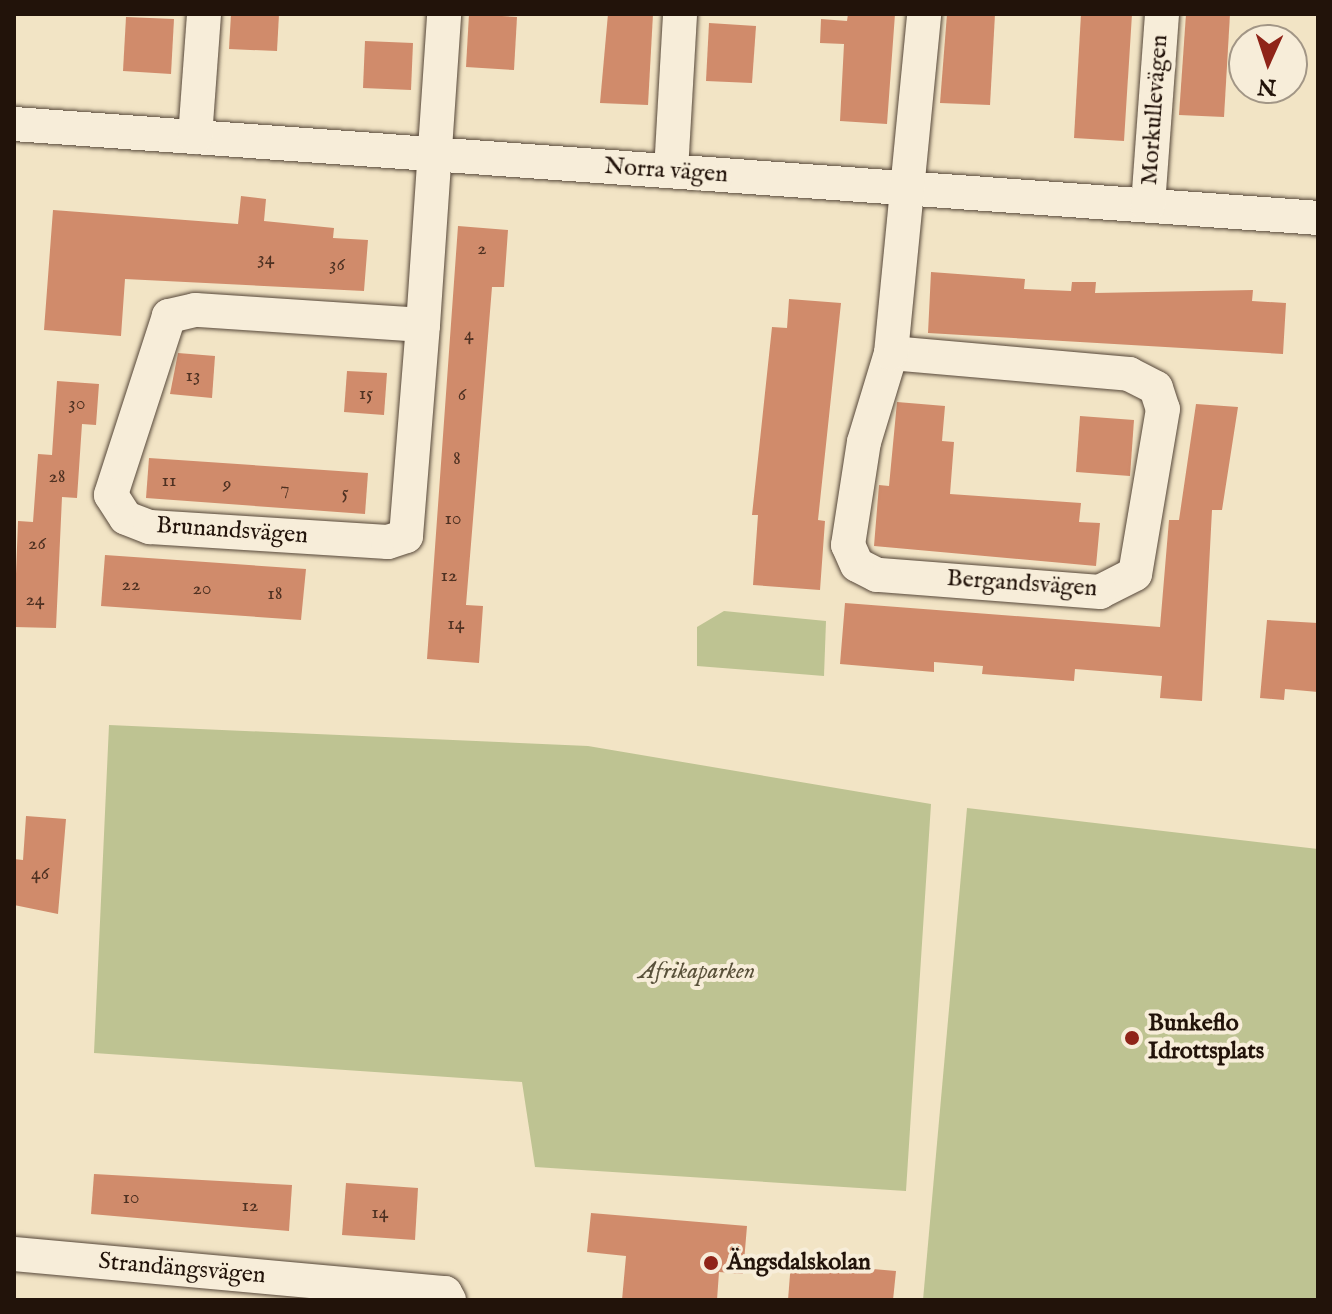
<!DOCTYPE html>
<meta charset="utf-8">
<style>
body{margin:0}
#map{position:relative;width:1332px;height:1314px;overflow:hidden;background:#f2e4c5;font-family:"IM FELL English",serif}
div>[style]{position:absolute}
.green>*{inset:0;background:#bec392}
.building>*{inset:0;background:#d08b6b}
.roads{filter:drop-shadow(0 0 2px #564739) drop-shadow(0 0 2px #564739)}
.street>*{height:34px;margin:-17px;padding:0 17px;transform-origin:17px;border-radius:17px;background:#f7edd9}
.dots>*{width:22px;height:22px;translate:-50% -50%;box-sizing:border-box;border:4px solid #f7edd9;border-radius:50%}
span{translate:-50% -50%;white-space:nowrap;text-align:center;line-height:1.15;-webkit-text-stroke:8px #f7edd9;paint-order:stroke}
.number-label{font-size:20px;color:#4e3122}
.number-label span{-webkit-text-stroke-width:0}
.street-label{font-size:24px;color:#22130a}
.park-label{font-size:24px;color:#59513a;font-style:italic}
.poi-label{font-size:24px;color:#22130a;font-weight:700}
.left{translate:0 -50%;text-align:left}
.frame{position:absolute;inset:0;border:16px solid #22130a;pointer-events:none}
.north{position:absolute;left:1228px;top:24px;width:80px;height:80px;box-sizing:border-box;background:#f7edd9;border:2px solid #a29686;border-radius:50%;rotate:183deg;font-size:22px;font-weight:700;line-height:32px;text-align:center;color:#22130a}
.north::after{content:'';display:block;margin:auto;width:28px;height:36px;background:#8f2418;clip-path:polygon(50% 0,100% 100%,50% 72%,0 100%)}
</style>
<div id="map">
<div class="green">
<div style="clip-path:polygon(724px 611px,826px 621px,824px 676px,697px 666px,697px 627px)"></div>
<div style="clip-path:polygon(109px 725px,588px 746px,931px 804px,906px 1191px,535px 1167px,522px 1082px,94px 1053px)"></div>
<div style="clip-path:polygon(967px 808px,1318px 849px,1318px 1300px,923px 1300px)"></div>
</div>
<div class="building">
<div style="clip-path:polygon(231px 14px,279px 14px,277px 51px,229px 49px)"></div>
<div style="clip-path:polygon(469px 14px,517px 17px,514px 70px,466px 67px)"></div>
<div style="clip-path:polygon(608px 14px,653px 14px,648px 105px,600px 103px)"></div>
<div style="clip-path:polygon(848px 14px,895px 14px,887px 124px,840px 121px,844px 44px,820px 43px,821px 19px,847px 21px)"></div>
<div style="clip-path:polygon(947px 14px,995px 14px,990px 105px,940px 103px)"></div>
<div style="clip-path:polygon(1081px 14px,1132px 14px,1124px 141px,1074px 138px)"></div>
<div style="clip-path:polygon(1186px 14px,1230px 14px,1224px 117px,1179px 115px)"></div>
<div style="clip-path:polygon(126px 17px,174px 19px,171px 74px,123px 71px)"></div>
<div style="clip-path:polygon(709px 23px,756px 26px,752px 83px,706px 81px)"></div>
<div style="clip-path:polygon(365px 41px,413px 43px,411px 90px,363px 88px)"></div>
<div style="clip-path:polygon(241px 196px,266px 199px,264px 221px,334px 228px,333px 238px,368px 240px,364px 291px,125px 279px,121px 336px,44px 330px,53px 210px,238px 224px)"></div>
<div style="clip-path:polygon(458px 226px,508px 230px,504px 287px,492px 287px,466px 605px,483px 606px,479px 663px,427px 659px)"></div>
<div style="clip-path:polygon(931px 272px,1025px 279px,1024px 289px,1071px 291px,1072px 282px,1096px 282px,1095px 293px,1253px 290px,1252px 301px,1286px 303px,1283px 354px,928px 333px)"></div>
<div style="clip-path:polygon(789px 299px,841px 303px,818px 520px,825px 521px,820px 590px,753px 585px,758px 515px,752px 515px,772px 327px,787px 328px)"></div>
<div style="clip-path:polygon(178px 353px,215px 356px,212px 398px,170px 394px)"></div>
<div style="clip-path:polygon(347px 371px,387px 373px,384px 415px,344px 412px)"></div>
<div style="clip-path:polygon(57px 381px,99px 384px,96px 425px,82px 424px,77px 498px,62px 497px,56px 628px,14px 627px,18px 521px,33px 522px,38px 454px,52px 455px)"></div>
<div style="clip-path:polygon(897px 402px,945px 406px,942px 441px,954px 442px,950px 494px,1081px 503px,1079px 522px,1100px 523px,1096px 566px,874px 546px,879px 485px,889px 486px)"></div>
<div style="clip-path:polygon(1196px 404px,1238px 407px,1222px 510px,1212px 510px,1202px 701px,1160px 698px,1162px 676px,1075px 669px,1074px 681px,982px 674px,983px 666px,934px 662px,934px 672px,840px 664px,845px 603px,1160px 627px,1169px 520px,1179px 520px)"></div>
<div style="clip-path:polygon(1080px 416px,1134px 420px,1130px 476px,1076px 472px)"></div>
<div style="clip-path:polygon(149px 458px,368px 473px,365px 514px,146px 498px)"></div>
<div style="clip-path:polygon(105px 555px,306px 569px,301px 620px,101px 606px)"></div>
<div style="clip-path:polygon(1267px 620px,1318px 623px,1318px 692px,1285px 689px,1284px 700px,1260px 698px)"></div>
<div style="clip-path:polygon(26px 816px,66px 819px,58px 914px,14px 905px,14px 859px,23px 860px)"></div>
<div style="clip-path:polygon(94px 1174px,292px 1185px,289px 1231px,91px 1214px)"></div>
<div style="clip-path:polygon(346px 1183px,418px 1188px,415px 1240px,342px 1235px)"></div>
<div style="clip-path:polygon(591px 1213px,747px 1226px,743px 1274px,719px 1272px,717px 1300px,622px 1300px,626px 1256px,587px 1252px)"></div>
<div style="clip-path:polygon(791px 1262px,896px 1271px,893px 1300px,788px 1300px)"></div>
</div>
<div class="roads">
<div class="street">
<div style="left:14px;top:124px;width:1307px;rotate:4.12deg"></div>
<div style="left:195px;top:137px;width:123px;rotate:-85.8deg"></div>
<div style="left:671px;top:171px;width:157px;rotate:-86.7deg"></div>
<div style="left:1148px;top:205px;width:192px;rotate:-85.8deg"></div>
<div style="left:423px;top:325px;width:228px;rotate:-176.2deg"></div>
<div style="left:195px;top:310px;width:27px;rotate:167deg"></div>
<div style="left:169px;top:316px;width:188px;rotate:108deg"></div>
<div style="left:111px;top:495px;width:27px;rotate:57deg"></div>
<div style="left:126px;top:518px;width:26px;rotate:21deg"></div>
<div style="left:150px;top:527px;width:238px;rotate:3.6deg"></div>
<div style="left:388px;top:542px;width:19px;rotate:-18deg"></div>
<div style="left:406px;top:536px;width:212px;rotate:-85.4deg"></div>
<div style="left:423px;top:325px;width:312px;rotate:-86.1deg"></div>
<div style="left:891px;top:353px;width:239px;rotate:5deg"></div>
<div style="left:1129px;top:374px;width:30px;rotate:27deg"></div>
<div style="left:1156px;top:388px;width:22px;rotate:72deg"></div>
<div style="left:1163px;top:409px;width:167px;rotate:99.6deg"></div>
<div style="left:1135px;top:574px;width:39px;rotate:153deg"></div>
<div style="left:1100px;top:592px;width:224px;rotate:-175.6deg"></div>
<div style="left:877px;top:575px;width:22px;rotate:-153deg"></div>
<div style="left:857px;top:565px;width:22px;rotate:-114deg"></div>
<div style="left:848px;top:545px;width:104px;rotate:-81.2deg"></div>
<div style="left:864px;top:442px;width:93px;rotate:-73.1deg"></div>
<div style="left:891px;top:353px;width:341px;rotate:-84.4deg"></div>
<div style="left:14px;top:1254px;width:433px;rotate:5.2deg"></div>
<div style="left:445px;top:1293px;width:8px;rotate:60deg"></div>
</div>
</div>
<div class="dots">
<div style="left:1132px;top:1038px;background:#8f2418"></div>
<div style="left:711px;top:1263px;background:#8f2418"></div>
</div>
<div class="number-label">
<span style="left:482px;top:248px">2</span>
<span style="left:266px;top:258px">34</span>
<span style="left:337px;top:264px">36</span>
<span style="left:469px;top:334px">4</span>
<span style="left:193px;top:375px">13</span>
<span style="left:366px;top:393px">15</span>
<span style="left:462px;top:394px">6</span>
<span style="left:77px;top:403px">30</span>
<span style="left:457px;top:458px">8</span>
<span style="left:57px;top:476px">28</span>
<span style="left:169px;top:480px">11</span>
<span style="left:227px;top:483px">9</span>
<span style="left:285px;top:488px">7</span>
<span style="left:345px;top:492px">5</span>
<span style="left:453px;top:518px">10</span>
<span style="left:37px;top:543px">26</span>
<span style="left:449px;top:575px">12</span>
<span style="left:131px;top:584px">22</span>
<span style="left:202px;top:588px">20</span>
<span style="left:275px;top:593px">18</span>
<span style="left:35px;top:599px">24</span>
<span style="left:456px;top:623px">14</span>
<span style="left:40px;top:873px">46</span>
<span style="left:131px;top:1197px">10</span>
<span style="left:250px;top:1205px">12</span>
<span style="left:380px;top:1212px">14</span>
</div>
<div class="street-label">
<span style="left:1155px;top:110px;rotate:-86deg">Morkullevägen</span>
<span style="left:666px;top:171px;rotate:4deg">Norra vägen</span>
<span style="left:232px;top:531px;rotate:4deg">Brunandsvägen</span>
<span style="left:1022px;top:584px;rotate:4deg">Bergandsvägen</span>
<span style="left:182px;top:1269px;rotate:5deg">Strandängsvägen</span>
</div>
<div class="park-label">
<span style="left:697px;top:972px">Afrikaparken</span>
</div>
<div class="poi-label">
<span class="left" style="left:1148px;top:1038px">Bunkeflo<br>Idrottsplats</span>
<span class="left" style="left:727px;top:1263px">Ängsdalskolan</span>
</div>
<div class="frame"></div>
<div class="north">N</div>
</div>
